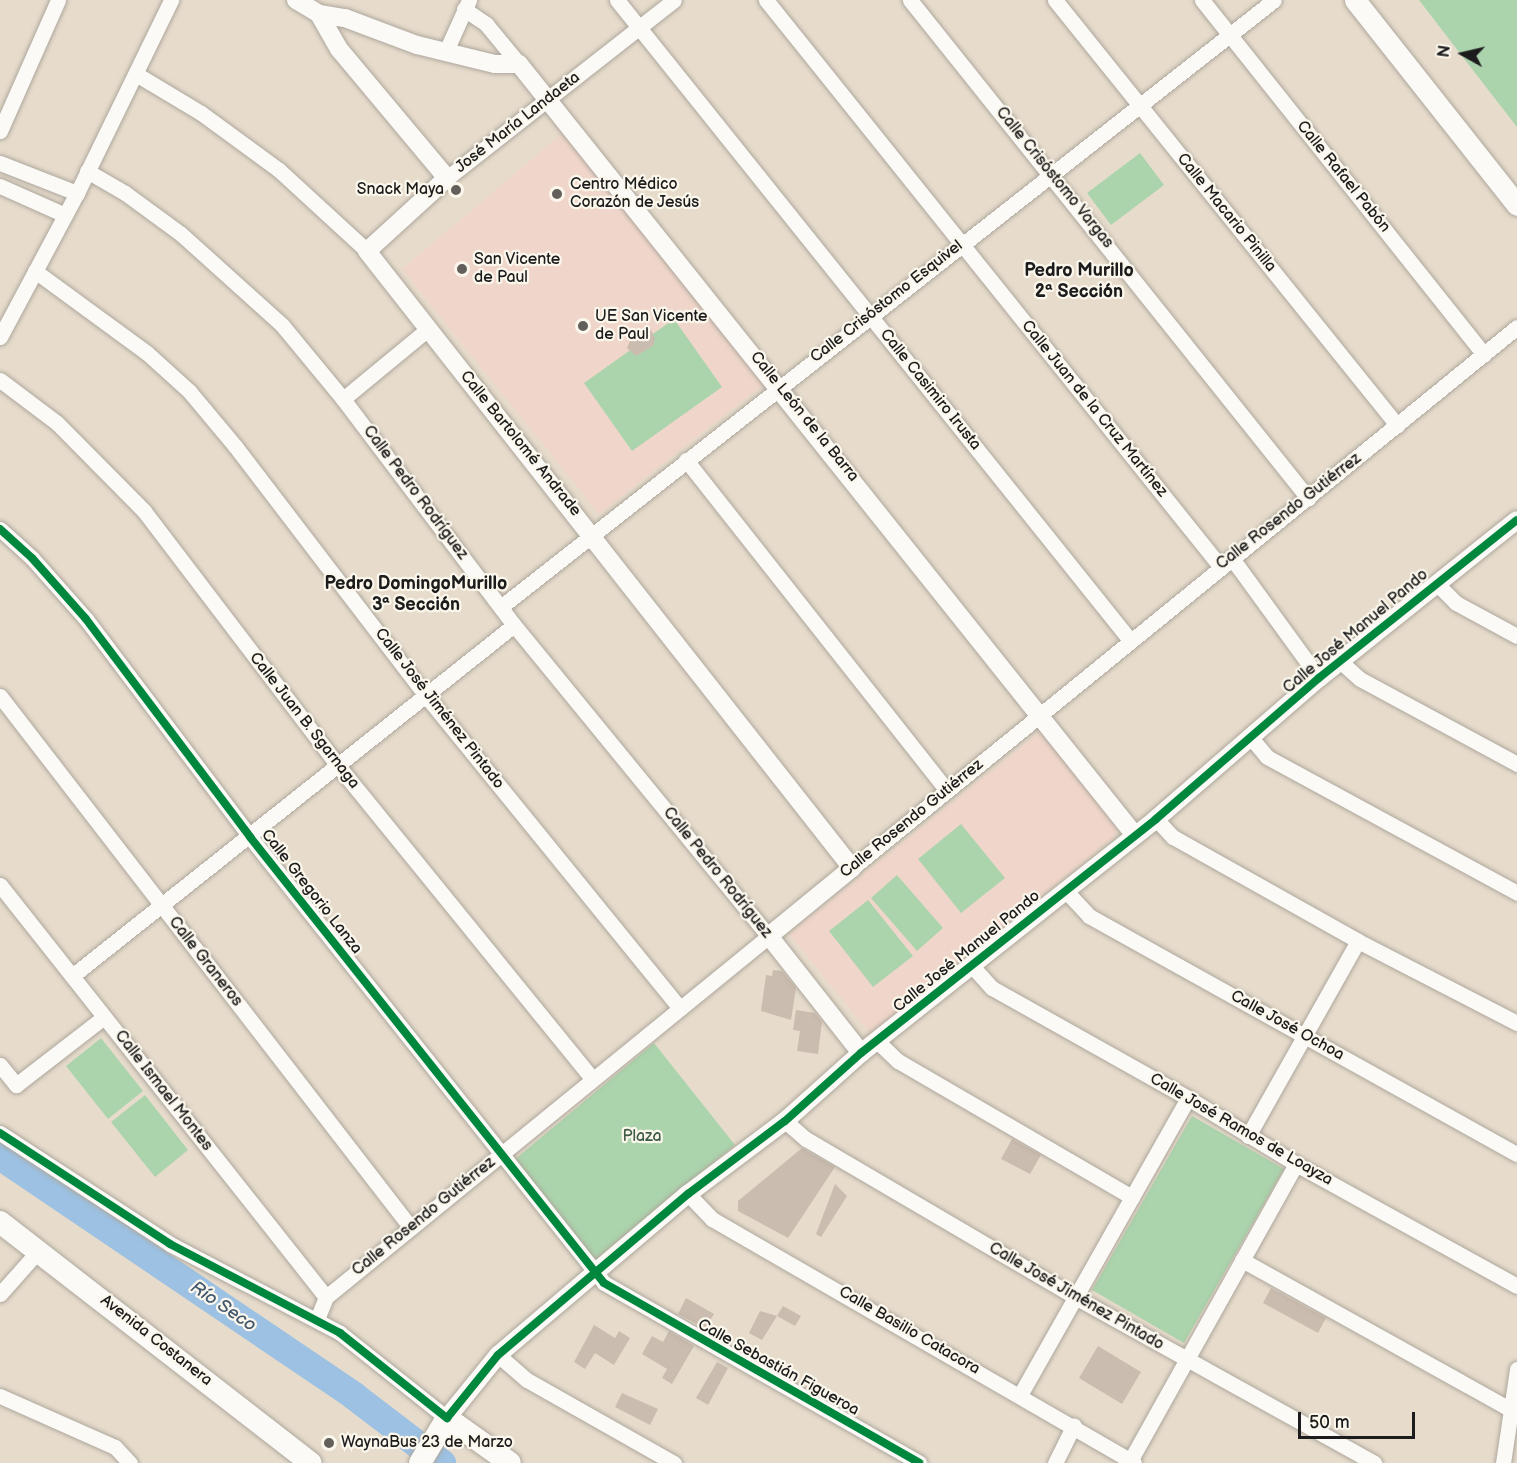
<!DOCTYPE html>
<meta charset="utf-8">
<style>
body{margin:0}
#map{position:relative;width:1517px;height:1463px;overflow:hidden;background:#e7dccc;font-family:"Balsamiq Sans",sans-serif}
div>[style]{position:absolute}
.built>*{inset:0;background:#f0d6ca}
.green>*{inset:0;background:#abd4ac}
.river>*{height:28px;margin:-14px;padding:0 14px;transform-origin:14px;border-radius:14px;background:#9cc1e2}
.building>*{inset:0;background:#cabcae}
.roads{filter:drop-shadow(0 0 2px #aea79d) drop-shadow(0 0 2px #aea79d)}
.minor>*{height:15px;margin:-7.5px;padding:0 7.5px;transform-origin:7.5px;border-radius:7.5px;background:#fbfaf7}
.tertiary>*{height:18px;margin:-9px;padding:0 9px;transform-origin:9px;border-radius:9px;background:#fbfaf7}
.secondary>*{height:21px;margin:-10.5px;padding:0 10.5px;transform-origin:10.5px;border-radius:10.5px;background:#fbfaf7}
.primary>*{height:22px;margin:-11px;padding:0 11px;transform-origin:11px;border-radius:11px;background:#fbfaf7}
.cycleway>*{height:8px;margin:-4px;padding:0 4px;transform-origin:4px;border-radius:4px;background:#00873e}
.dots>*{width:16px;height:16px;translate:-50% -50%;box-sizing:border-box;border:3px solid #fbf7ec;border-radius:50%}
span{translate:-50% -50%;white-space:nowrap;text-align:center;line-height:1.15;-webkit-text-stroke:4.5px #fbf7ec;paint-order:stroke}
.street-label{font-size:16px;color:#1c1c1c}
.poi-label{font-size:16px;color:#1c1c1c}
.left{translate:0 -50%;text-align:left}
.right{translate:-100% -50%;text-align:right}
.park-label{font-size:16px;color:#3d5a45}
.neighbourhood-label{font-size:18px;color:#1c1c1c;font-weight:700}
.water-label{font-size:18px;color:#42596f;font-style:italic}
.north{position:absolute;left:1433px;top:24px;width:60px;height:60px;-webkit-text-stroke:4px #fbf7ec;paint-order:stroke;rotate:278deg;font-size:16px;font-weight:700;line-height:24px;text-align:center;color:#1c1c1c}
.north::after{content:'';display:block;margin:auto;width:21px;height:27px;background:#1c1c1c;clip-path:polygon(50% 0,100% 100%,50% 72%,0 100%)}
.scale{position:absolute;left:1298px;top:1412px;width:117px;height:27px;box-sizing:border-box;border:3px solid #1c1c1c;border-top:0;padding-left:8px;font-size:18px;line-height:21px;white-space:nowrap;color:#1c1c1c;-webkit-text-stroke:4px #fbf7ec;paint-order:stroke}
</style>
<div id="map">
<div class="built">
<div style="clip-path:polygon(563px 133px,764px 384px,599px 514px,402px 269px)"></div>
<div style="clip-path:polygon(1036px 735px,1044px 735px,1116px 820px,1117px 834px,872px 1036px,789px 934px)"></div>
</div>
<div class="green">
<div style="clip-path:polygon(1419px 0,1517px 0,1517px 127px,1472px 69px)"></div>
<div style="clip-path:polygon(1140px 153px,1164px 185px,1111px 225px,1087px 193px)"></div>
<div style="clip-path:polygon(674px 319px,722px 387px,632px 451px,584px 383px)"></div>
<div style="clip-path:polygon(961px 824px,1005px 878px,961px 913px,918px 859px)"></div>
<div style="clip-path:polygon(897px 875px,943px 928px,917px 951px,871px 898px)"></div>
<div style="clip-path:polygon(868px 900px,913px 956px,873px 987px,829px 931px)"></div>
<div style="clip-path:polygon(101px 1038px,143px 1091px,108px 1119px,66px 1066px)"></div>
<div style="clip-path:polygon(654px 1043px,735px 1145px,595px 1260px,513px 1161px)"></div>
<div style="clip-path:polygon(145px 1095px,188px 1150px,155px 1177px,111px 1122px)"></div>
<div style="clip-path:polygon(1192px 1116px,1284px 1169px,1184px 1343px,1092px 1290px)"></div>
</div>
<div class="river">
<div style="left:0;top:1156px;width:428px;rotate:34.1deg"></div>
<div style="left:354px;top:1396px;width:111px;rotate:37.3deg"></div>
</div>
<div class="building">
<div style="clip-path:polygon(651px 330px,655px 338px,653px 346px,636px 356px,627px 348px,630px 341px,642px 331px)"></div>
<div style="clip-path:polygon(773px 970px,782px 971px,796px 988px,791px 1020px,761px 1011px,766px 975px,772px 976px)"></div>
<div style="clip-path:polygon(796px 1010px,815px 1013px,822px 1022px,818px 1054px,797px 1051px,800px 1031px,793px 1030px)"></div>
<div style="clip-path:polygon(1012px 1139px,1041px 1155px,1030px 1174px,1001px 1159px)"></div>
<div style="clip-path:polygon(802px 1148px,835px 1167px,788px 1238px,738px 1211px,738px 1201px)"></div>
<div style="clip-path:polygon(835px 1184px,847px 1196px,821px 1237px,816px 1234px)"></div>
<div style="clip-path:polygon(1271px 1288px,1326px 1318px,1318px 1333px,1263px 1303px)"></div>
<div style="clip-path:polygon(686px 1298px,714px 1314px,705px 1328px,678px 1314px)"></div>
<div style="clip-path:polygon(783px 1306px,801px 1316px,795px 1326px,777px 1316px)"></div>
<div style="clip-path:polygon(760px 1311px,777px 1316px,762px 1340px,749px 1333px)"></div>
<div style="clip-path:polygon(594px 1325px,615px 1338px,619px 1331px,630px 1338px,614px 1365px,595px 1353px,585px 1369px,574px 1362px)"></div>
<div style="clip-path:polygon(669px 1331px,694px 1346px,672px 1384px,662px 1378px,667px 1369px,642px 1354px,652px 1336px,663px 1342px)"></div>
<div style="clip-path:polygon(1098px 1346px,1141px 1372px,1122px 1404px,1079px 1378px)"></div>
<div style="clip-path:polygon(717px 1362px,728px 1368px,708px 1405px,696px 1398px)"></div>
<div style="clip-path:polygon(622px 1393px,658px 1409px,650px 1425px,615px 1407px)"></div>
</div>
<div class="roads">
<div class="minor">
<div style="left:617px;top:0;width:820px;rotate:51.29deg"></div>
<div style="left:766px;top:0;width:726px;rotate:51.27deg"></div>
<div style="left:910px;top:0;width:638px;rotate:51.37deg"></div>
<div style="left:1055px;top:0;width:546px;rotate:51.18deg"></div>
<div style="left:1202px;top:0;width:453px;rotate:51.5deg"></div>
<div style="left:464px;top:9px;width:27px;rotate:34deg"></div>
<div style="left:486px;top:24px;width:52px;rotate:50.5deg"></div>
<div style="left:446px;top:51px;width:56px;rotate:-65.7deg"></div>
<div style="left:136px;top:74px;width:76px;rotate:31deg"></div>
<div style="left:201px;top:113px;width:97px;rotate:36.2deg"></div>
<div style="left:279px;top:170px;width:120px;rotate:42.6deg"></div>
<div style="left:0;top:131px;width:143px;rotate:-66.1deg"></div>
<div style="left:0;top:163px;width:83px;rotate:21.3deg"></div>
<div style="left:87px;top:171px;width:44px;rotate:30.1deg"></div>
<div style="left:125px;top:193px;width:69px;rotate:36.2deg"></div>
<div style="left:181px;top:234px;width:136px;rotate:42deg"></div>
<div style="left:282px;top:325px;width:96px;rotate:50.5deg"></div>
<div style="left:343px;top:399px;width:283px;rotate:52.9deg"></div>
<div style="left:514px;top:625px;width:402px;rotate:50.7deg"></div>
<div style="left:769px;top:936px;width:571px;rotate:140.82deg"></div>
<div style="left:326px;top:1297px;width:24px;rotate:112deg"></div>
<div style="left:447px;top:178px;width:288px;rotate:-38.1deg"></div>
<div style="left:0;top:186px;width:71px;rotate:24deg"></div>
<div style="left:35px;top:271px;width:139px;rotate:36.2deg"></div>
<div style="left:147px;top:353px;width:57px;rotate:42.1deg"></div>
<div style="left:189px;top:391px;width:72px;rotate:50.1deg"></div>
<div style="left:235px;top:446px;width:316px;rotate:52.6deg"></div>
<div style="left:427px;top:697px;width:401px;rotate:50.9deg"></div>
<div style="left:0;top:337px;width:163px;rotate:-61.9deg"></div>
<div style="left:77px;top:193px;width:215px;rotate:-64deg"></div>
<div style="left:0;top:380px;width:71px;rotate:37deg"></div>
<div style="left:57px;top:423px;width:124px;rotate:45.3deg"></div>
<div style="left:144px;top:511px;width:322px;rotate:52.7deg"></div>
<div style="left:339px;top:767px;width:402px;rotate:50.9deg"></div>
<div style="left:343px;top:399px;width:110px;rotate:-39.5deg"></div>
<div style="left:686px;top:460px;width:421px;rotate:51.7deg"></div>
<div style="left:0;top:529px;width:43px;rotate:42.2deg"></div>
<div style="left:32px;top:558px;width:81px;rotate:48.5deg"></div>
<div style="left:86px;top:619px;width:273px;rotate:53deg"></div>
<div style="left:250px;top:837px;width:569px;rotate:51.56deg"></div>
<div style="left:604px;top:1283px;width:363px;rotate:29.7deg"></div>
<div style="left:1231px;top:557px;width:150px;rotate:54deg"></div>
<div style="left:1436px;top:583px;width:28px;rotate:45deg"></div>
<div style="left:1456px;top:603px;width:69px;rotate:28.4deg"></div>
<div style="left:502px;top:606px;width:981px;rotate:-38.13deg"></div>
<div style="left:1341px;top:662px;width:25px;rotate:42deg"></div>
<div style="left:1360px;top:679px;width:179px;rotate:28.4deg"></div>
<div style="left:0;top:696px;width:672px;rotate:52.31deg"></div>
<div style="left:1252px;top:739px;width:23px;rotate:50deg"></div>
<div style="left:1267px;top:757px;width:285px;rotate:28.5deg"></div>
<div style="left:1156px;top:819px;width:25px;rotate:47deg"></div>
<div style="left:1173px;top:837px;width:212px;rotate:29.3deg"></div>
<div style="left:1358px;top:941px;width:179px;rotate:27.3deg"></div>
<div style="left:852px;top:868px;width:857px;rotate:-39.13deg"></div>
<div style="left:0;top:885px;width:525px;rotate:51.65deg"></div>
<div style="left:1065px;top:890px;width:35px;rotate:47deg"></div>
<div style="left:1089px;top:916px;width:490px;rotate:29.1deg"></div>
<div style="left:972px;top:966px;width:30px;rotate:48deg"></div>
<div style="left:992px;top:988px;width:225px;rotate:29.3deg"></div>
<div style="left:1188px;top:1098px;width:127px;rotate:31.4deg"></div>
<div style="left:1296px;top:1164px;width:252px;rotate:28.9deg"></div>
<div style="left:72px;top:976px;width:564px;rotate:-38.45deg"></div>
<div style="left:878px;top:1042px;width:28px;rotate:44deg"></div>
<div style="left:898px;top:1061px;width:271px;rotate:30.2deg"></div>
<div style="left:0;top:1065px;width:26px;rotate:51deg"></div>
<div style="left:16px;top:1085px;width:111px;rotate:-37.7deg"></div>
<div style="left:785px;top:1121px;width:28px;rotate:41deg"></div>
<div style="left:806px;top:1139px;width:312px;rotate:30.4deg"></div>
<div style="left:1075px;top:1297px;width:342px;rotate:29deg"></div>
<div style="left:0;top:1133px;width:203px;rotate:33.1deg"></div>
<div style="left:170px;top:1244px;width:192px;rotate:27.6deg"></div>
<div style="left:340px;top:1333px;width:137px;rotate:38.5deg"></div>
<div style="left:1248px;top:1136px;width:224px;rotate:-60.6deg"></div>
<div style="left:688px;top:1194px;width:35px;rotate:46deg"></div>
<div style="left:712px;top:1219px;width:487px;rotate:30deg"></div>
<div style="left:1242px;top:1260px;width:315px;rotate:29.1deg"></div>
<div style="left:0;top:1294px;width:60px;rotate:-48.4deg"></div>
<div style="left:498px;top:1355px;width:38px;rotate:41deg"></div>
<div style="left:527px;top:1380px;width:169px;rotate:29.5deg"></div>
<div style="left:1020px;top:1395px;width:341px;rotate:-60.5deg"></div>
<div style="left:0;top:1396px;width:126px;rotate:23.9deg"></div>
<div style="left:115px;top:1447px;width:22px;rotate:47deg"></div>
<div style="left:1130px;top:1461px;width:340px;rotate:-60.8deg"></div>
<div style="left:1055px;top:1463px;width:42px;rotate:-63.4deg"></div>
<div style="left:1503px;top:1463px;width:95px;rotate:-81.5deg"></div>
</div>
<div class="tertiary">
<div style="left:296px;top:0;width:27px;rotate:31deg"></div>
<div style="left:319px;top:14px;width:40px;rotate:60.3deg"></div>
<div style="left:339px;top:49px;width:168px;rotate:50.1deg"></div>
<div style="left:447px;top:178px;width:108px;rotate:137.6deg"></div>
<div style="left:367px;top:251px;width:785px;rotate:51.83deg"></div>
<div style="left:852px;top:868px;width:107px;rotate:140.7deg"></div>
<div style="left:769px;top:936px;width:149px;rotate:51.8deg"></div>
<div style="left:319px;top:14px;width:26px;rotate:9deg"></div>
<div style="left:345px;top:18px;width:77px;rotate:20.6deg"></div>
<div style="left:417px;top:45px;width:80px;rotate:13.7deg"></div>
<div style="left:495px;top:64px;width:24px"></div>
<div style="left:519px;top:64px;width:985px;rotate:51.39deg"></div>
<div style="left:447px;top:1418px;width:81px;rotate:-51deg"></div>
<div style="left:498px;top:1355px;width:249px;rotate:-40.3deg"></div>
<div style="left:688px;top:1194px;width:121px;rotate:-37deg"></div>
<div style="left:785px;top:1121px;width:102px;rotate:-41.8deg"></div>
<div style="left:861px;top:1053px;width:377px;rotate:-38.4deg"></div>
<div style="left:1156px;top:819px;width:216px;rotate:-40.9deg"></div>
<div style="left:1319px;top:678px;width:253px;rotate:-38.6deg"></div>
</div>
<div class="secondary">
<div style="left:1355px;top:0;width:261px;rotate:51.7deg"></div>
</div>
<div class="primary">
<div style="left:0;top:1222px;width:393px;rotate:37.8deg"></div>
<div style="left:420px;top:1463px;width:52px;rotate:-59deg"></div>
<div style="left:447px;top:1418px;width:77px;rotate:35.5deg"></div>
</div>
</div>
<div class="cycleway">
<div style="left:0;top:529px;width:43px;rotate:42.2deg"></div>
<div style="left:32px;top:558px;width:81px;rotate:48.5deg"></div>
<div style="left:86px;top:619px;width:273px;rotate:53deg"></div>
<div style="left:250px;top:837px;width:569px;rotate:51.56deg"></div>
<div style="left:604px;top:1283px;width:363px;rotate:29.7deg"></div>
<div style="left:0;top:1133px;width:203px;rotate:33.1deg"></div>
<div style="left:170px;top:1244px;width:192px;rotate:27.6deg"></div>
<div style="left:340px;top:1333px;width:137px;rotate:38.5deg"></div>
<div style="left:447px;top:1418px;width:81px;rotate:-51deg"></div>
<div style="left:498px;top:1355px;width:249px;rotate:-40.3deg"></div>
<div style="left:688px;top:1194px;width:121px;rotate:-37deg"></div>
<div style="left:785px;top:1121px;width:102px;rotate:-41.8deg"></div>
<div style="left:861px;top:1053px;width:377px;rotate:-38.4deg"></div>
<div style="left:1156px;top:819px;width:216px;rotate:-40.9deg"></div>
<div style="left:1319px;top:678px;width:253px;rotate:-38.6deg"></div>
</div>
<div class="dots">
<div style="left:456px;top:190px;background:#635f5a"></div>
<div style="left:557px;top:194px;background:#635f5a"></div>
<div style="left:462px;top:269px;background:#635f5a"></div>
<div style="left:583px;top:326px;background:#635f5a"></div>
<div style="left:329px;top:1443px;background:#635f5a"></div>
</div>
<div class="street-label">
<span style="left:518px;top:123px;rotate:-38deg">José María Landaeta</span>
<span style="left:1343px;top:177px;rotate:51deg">Calle Rafael Pabón</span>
<span style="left:1054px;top:178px;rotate:51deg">Calle Crisóstomo Vargas</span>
<span style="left:1226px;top:213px;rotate:51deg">Calle Macario Pinilla</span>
<span style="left:887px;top:302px;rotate:-38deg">Calle Crisóstomo Esquivel</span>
<span style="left:930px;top:390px;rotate:51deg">Calle Casimiro Irusta</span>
<span style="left:1094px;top:409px;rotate:51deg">Calle Juan de la Cruz Martínez</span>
<span style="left:804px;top:417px;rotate:51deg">Calle León de la Barra</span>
<span style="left:520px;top:444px;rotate:51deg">Calle Bartolomé Andrade</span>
<span style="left:415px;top:493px;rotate:53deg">Calle Pedro Rodríguez</span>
<span style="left:1289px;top:512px;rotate:-38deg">Calle Rosendo Gutiérrez</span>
<span style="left:1356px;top:632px;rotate:-40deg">Calle José Manuel Pando</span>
<span style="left:439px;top:709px;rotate:52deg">Calle José Jiménez Pintado</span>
<span style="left:304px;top:721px;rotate:52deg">Calle Juan B. Sgarnaga</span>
<span style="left:912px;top:819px;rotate:-39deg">Calle Rosendo Gutiérrez</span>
<span style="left:717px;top:873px;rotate:51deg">Calle Pedro Rodríguez</span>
<span style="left:311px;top:892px;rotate:52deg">Calle Gregorio Lanza</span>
<span style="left:967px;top:952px;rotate:-39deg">Calle José Manuel Pando</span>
<span style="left:205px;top:962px;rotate:52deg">Calle Graneros</span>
<span style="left:1287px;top:1026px;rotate:29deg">Calle José Ochoa</span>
<span style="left:163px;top:1091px;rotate:52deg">Calle Ismael Montes</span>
<span style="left:1241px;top:1130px;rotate:30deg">Calle José Ramos de Loayza</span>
<span style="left:424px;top:1217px;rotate:-39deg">Calle Rosendo Gutiérrez</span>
<span style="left:1076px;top:1297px;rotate:30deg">Calle José Jiménez Pintado</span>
<span style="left:909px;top:1331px;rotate:30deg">Calle Basilio Catacora</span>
<span style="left:156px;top:1341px;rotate:38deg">Avenida Costanera</span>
<span style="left:778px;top:1368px;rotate:29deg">Calle Sebastián Figueroa</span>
</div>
<div class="poi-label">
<span class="left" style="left:570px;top:194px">Centro Médico<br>Corazón de Jesús</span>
<span class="right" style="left:444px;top:190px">Snack Maya</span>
<span class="left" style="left:474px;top:269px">San Vicente<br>de Paul</span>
<span class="left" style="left:595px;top:326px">UE San Vicente<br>de Paul</span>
<span class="left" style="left:341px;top:1443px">WaynaBus 23 de Marzo</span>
</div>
<div class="park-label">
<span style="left:642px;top:1137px">Plaza</span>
</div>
<div class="neighbourhood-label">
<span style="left:1079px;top:282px">Pedro Murillo<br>2ª Sección</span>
<span style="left:416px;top:595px">Pedro DomingoMurillo<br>3ª Sección</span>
</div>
<div class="water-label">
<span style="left:223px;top:1307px;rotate:34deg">Río Seco</span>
</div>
<div class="north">N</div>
<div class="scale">50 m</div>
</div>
